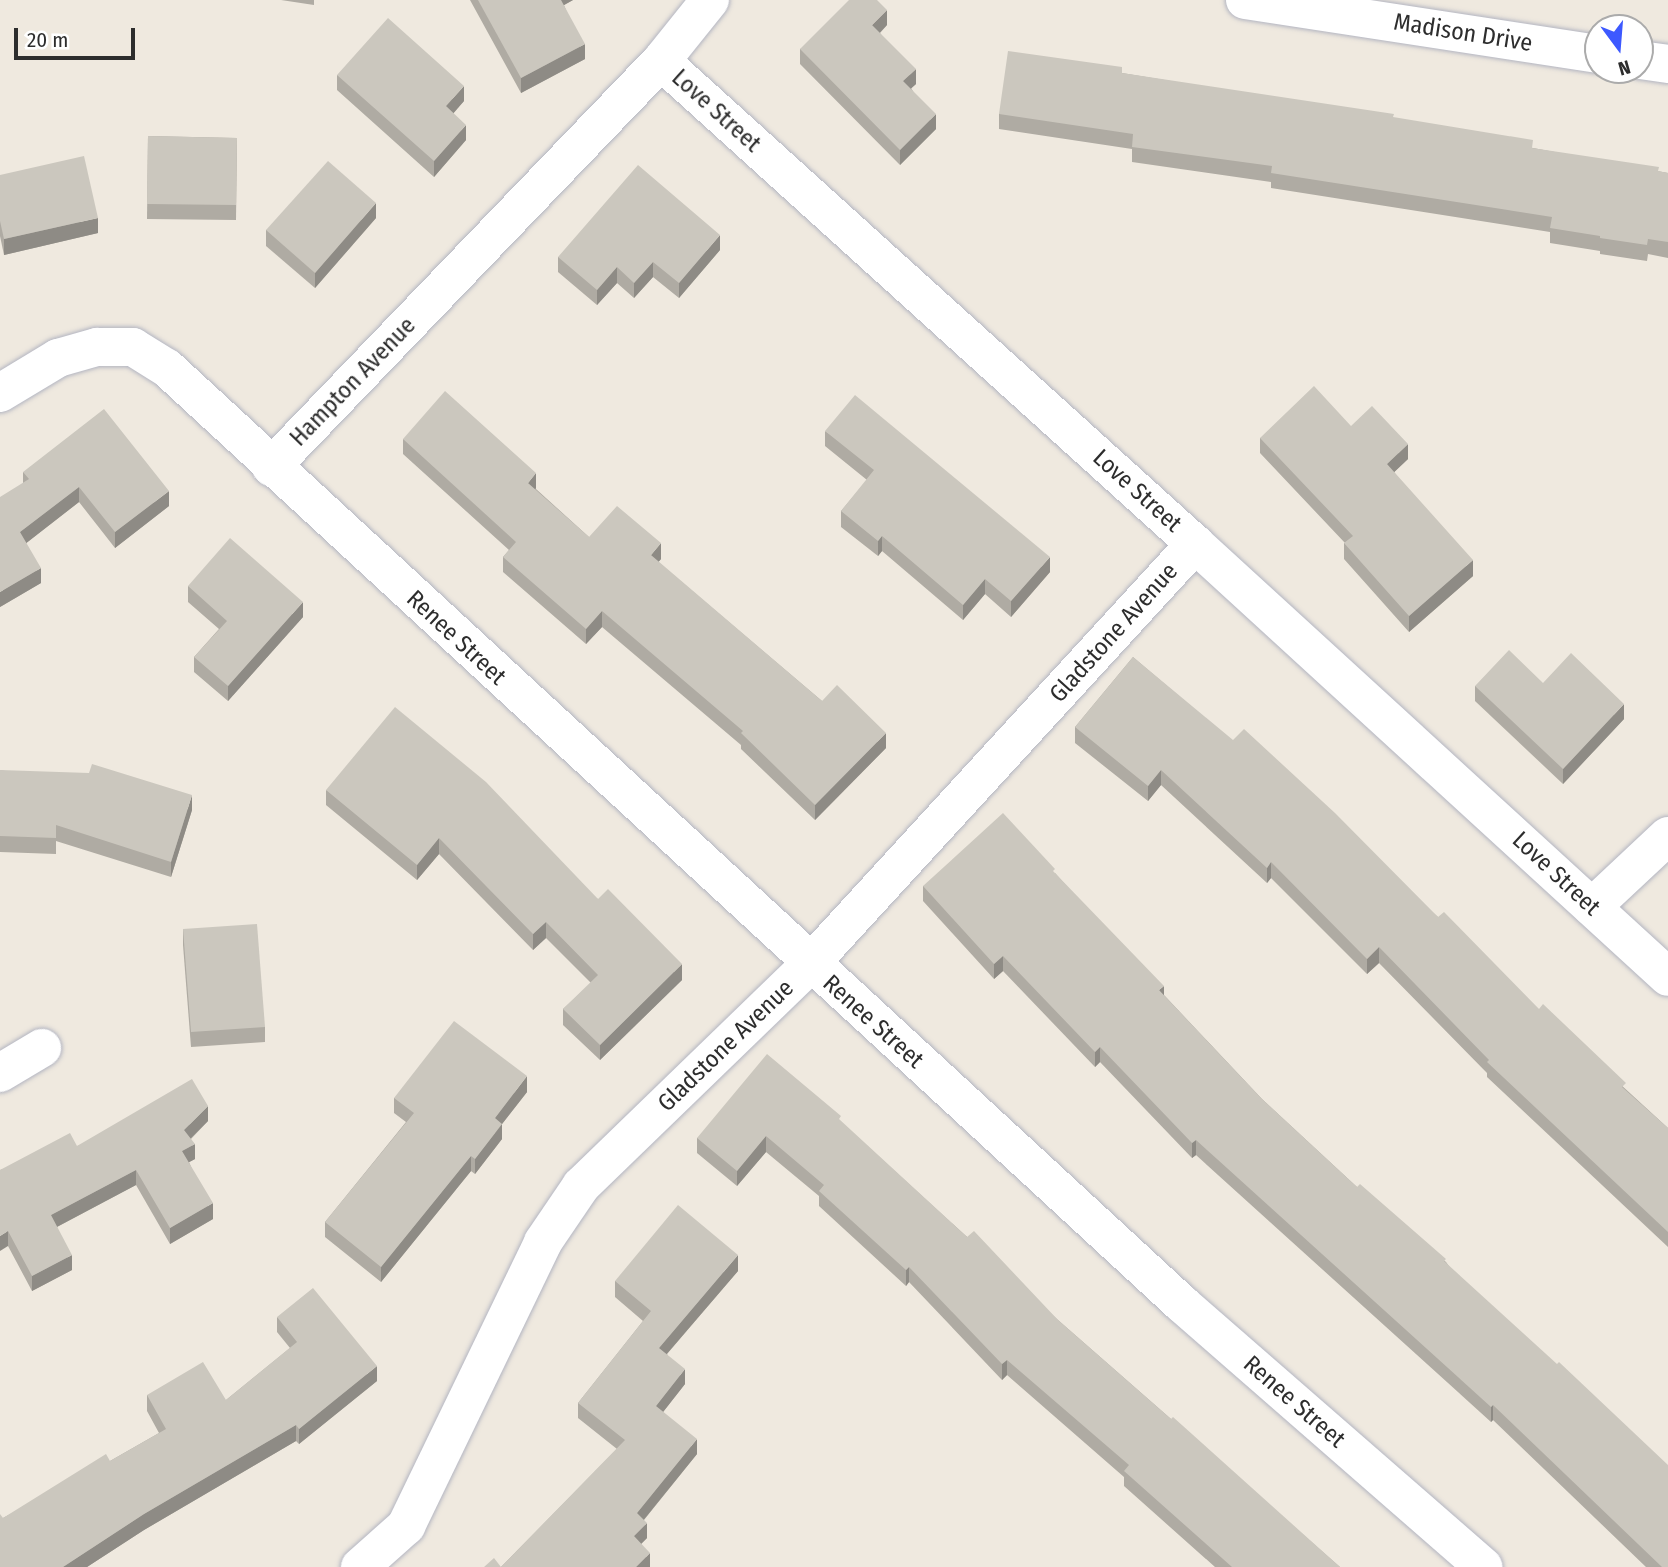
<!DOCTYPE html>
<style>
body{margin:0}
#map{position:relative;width:1668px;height:1567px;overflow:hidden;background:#efe9df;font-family:"Fira Sans Condensed",sans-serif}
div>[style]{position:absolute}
.roads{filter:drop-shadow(0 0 2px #b3b5c1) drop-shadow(0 0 2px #b3b5c1)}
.street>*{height:38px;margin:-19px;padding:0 19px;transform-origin:19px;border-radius:19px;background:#fff}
.wall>*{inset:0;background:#afaba3}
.shaded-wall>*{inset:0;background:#8e8b85}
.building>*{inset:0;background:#cbc7be}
span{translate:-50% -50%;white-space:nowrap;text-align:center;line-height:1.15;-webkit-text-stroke:5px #fff;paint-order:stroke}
.street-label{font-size:24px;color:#2d2d2d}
.north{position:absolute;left:1584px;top:14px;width:70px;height:70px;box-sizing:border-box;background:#fff;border:2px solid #ababab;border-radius:50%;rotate:164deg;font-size:19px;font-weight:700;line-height:28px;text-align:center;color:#2d2d2d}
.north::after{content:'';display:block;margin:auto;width:24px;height:32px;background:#3d59ff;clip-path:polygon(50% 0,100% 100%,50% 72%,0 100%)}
.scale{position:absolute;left:14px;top:28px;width:121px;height:32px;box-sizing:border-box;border:4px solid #2d2d2d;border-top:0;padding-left:9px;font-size:21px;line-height:24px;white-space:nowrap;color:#2d2d2d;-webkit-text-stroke:5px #fff;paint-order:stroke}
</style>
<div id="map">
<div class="roads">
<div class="street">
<div style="left:1245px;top:0;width:357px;rotate:8.7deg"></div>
<div style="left:1640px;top:60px;width:28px;rotate:8deg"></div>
<div style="left:661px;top:61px;width:720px;rotate:42.13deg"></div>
<div style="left:1195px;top:544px;width:641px;rotate:42.47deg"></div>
<div style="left:0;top:393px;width:68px;rotate:-31.1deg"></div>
<div style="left:58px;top:358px;width:41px;rotate:-15.8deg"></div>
<div style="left:97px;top:347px;width:36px"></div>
<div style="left:133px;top:347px;width:40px;rotate:32deg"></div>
<div style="left:167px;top:368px;width:1381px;rotate:42.68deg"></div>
<div style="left:1182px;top:1304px;width:400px;rotate:41.1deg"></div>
<div style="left:271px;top:467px;width:563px;rotate:-46.15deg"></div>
<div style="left:661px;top:61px;width:78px;rotate:-51.2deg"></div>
<div style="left:1592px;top:907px;width:104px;rotate:-43.1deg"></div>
<div style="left:0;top:1073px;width:49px;rotate:-30.8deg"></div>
<div style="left:360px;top:1567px;width:62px;rotate:-41.7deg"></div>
<div style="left:406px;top:1526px;width:315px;rotate:-64.2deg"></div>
<div style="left:543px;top:1242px;width:68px;rotate:-55.8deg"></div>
<div style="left:581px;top:1186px;width:319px;rotate:-44.1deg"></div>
<div style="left:810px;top:964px;width:570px;rotate:-47.49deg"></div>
</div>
</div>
<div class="wall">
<div style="clip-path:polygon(281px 0,314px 0,314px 5px)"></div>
<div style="clip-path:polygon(470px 0,573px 0,564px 5px,585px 59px,521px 93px)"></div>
<div style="clip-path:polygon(887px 25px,880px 33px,916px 84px,911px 88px,936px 129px,900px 165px,800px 64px,800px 49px)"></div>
<div style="clip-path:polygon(1122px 73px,1394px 118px,1533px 148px,1668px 173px,1668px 258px,1648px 254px,1647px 261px,1600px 254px,1600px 251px,1550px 243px,1550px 232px,1271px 188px,1271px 182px,1132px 162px,1132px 149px,999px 129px,999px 114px)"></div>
<div style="clip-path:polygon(337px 75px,464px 101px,453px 113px,466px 140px,434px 177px,337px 90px)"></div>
<div style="clip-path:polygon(148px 136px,237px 138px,236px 220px,147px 219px)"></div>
<div style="clip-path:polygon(0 175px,98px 233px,4px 255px,0 236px)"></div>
<div style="clip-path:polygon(376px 218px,315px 288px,266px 246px,266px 230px)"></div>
<div style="clip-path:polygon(720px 250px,679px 298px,653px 277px,634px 298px,617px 283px,597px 305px,558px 272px,558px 257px)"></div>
<div style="clip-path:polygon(1351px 426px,1408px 459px,1394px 472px,1473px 576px,1409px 632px,1344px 559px,1344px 543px,1345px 543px,1260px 453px,1260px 438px)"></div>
<div style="clip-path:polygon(825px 431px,1050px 572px,1011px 617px,985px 594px,963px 620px,882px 551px,878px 556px,841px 527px,841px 511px,867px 480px,825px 446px)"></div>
<div style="clip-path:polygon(403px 439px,536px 488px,536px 489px,589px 537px,661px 559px,658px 562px,822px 701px,886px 748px,815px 820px,741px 749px,741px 745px,602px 627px,586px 644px,503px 572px,503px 557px,509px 550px,403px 454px)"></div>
<div style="clip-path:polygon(23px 472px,169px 506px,115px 548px,79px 502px,26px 543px,41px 583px,0 607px,23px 483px)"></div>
<div style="clip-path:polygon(188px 586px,303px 617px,228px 701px,194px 672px,194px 657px,219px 629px,188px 602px)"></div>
<div style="clip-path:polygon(1133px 657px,1438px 917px,1668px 1128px,1668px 1247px,1487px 1077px,1487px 1073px,1379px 963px,1367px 974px,1271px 878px,1267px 883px,1161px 785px,1148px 801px,1075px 743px,1075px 727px)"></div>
<div style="clip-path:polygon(1543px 683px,1624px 719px,1563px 784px,1475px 701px,1475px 686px)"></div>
<div style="clip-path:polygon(0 770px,192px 810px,171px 877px,56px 841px,56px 854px,0 852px)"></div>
<div style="clip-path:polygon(326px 790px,598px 899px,682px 980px,600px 1060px,563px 1025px,563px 1009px,591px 983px,546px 938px,533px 950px,439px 854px,417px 880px,326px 805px)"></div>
<div style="clip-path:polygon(1055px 873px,1164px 995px,1262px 1099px,1357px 1187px,1446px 1262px,1668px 1567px,1646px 1567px,1493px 1420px,1491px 1422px,1196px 1155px,1192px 1158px,1100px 1062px,1095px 1067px,1003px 971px,994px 979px,923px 901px,923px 886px)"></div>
<div style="clip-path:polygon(183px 929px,265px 1027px,265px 1042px,191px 1047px,183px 945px)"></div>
<div style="clip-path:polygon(527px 1092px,502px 1124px,502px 1139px,475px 1174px,471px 1171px,381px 1282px,325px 1237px,325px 1222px,406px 1122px,394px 1113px,394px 1098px)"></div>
<div style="clip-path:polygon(208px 1121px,191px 1139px,195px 1159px,189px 1162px,213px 1219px,170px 1244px,136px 1185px,57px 1227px,72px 1270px,32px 1291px,8px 1246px,0 1170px,77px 1146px)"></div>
<div style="clip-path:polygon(841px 1122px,1058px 1320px,1340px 1567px,1215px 1567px,1124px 1486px,1124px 1477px,1007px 1375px,1002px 1380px,909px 1282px,906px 1286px,819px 1206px,819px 1196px,766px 1152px,737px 1186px,697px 1153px,697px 1138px)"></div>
<div style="clip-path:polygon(738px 1271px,667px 1354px,685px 1384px,663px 1412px,697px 1454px,644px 1520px,647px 1538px,641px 1544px,650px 1567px,501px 1567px,617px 1449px,578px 1418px,578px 1403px,643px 1321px,615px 1297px,615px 1281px)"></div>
<div style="clip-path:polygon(277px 1317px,377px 1381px,299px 1444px,296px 1441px,144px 1530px,87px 1567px,0 1567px,3px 1518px,110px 1461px,159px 1433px,147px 1411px,147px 1395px,226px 1400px,290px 1348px,277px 1332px)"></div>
</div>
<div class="shaded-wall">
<div style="clip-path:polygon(557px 0,573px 0,557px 9px)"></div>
<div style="clip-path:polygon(887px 10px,887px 25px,872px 41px,872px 25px)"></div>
<div style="clip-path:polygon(585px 44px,585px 59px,521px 93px,521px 78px)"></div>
<div style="clip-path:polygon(916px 69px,916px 84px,903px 96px,903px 81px)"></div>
<div style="clip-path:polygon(464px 86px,464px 101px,446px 122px,446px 106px)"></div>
<div style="clip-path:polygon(936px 114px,936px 129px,900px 165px,900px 150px)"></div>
<div style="clip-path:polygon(466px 125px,466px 140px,434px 177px,434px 161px)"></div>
<div style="clip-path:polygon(376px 203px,376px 218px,315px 288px,315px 273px)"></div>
<div style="clip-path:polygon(98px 218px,98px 233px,4px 255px,4px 239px)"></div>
<div style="clip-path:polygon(720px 235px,720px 250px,679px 298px,679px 283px)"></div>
<div style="clip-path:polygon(653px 262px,653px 277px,634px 298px,634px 283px)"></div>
<div style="clip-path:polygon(617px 267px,617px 283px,597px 305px,597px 290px)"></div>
<div style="clip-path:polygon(1408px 444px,1408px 459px,1387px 479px,1387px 464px)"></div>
<div style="clip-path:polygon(536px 473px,536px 488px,528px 498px,528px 483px)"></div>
<div style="clip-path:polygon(79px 487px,79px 502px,20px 548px,20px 532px)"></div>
<div style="clip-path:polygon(169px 491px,169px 506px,115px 548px,115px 532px)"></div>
<div style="clip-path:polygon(882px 536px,882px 551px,878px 556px,878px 541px)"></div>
<div style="clip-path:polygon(661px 543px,661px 559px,651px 571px,651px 555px)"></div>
<div style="clip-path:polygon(1050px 557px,1050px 572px,1011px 617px,1011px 601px)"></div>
<div style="clip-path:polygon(1473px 560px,1473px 576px,1409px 632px,1409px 616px)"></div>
<div style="clip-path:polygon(41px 568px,41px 583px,0 607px,0 592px)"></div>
<div style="clip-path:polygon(985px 579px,985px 594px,963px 620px,963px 605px)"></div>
<div style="clip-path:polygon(303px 602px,303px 617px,228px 701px,228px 686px)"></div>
<div style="clip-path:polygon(602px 611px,602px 627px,586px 644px,586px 629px)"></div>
<div style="clip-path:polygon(1624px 704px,1624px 719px,1563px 784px,1563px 769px)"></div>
<div style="clip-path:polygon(886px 733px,886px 748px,815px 820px,815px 805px)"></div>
<div style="clip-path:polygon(1161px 770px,1161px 785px,1148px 801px,1148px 786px)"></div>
<div style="clip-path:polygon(192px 795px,192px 810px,171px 877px,171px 862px)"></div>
<div style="clip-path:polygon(439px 838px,439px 854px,417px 880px,417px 865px)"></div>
<div style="clip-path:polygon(1271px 862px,1271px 878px,1267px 883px,1267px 868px)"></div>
<div style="clip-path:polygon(546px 922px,546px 938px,533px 950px,533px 934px)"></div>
<div style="clip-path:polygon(1379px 947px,1379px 963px,1367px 974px,1367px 959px)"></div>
<div style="clip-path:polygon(1003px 956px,1003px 971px,994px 979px,994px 964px)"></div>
<div style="clip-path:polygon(682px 964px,682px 980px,600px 1060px,600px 1045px)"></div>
<div style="clip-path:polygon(1164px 986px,1164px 1001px,1159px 990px)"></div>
<div style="clip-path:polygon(1100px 1047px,1100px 1062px,1095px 1067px,1095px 1052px)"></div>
<div style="clip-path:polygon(527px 1076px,527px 1092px,495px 1133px,495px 1118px)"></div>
<div style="clip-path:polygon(208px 1106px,208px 1121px,184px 1145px,184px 1130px)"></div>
<div style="clip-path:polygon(502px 1124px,502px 1139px,475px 1174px,475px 1159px)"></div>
<div style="clip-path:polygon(766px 1136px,766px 1152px,737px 1186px,737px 1171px)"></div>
<div style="clip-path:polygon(1196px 1140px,1196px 1155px,1192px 1158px,1192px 1143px)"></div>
<div style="clip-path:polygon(195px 1144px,195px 1159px,182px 1166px,182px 1151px)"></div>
<div style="clip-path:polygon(471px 1156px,471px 1171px,381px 1282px,381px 1267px)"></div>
<div style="clip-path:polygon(136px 1170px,136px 1185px,51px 1230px,51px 1215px)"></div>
<div style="clip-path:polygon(213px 1203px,213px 1219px,170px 1244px,170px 1228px)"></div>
<div style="clip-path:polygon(8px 1231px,8px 1246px,0 1251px,0 1236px)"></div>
<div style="clip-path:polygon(72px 1255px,72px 1270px,32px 1291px,32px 1276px)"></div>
<div style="clip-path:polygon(738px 1255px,738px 1271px,659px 1363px,659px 1348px)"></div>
<div style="clip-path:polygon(909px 1267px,909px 1282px,906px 1286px,906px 1270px)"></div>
<div style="clip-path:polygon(1007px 1360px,1007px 1375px,1002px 1380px,1002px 1364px)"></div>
<div style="clip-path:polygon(377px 1366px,377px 1381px,299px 1444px,299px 1429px)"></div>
<div style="clip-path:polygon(685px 1369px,685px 1384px,656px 1421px,656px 1406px)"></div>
<div style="clip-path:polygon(1493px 1405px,1493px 1420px,1491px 1422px,1491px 1407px)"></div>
<div style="clip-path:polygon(296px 1425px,296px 1441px,144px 1530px,87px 1567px,63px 1567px,144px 1514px)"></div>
<div style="clip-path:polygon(697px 1439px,697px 1454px,637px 1528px,637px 1513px)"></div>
<div style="clip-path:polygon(647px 1523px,647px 1538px,634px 1551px,634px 1536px)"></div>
<div style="clip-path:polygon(650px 1553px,650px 1567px,636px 1567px)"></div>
</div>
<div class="building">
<div style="clip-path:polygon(478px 0,561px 0,585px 44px,521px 78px)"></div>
<div style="clip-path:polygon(849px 0,877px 0,887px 10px,872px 25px,916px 69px,903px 81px,936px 114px,900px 150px,800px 49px)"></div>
<div style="clip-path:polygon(388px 18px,464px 86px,446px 106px,466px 125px,434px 161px,337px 75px)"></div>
<div style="clip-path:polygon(1008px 51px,1122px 67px,1122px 73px,1394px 114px,1393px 117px,1533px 140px,1532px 148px,1659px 167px,1658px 171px,1668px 173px,1668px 242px,1648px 239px,1647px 245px,1600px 238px,1600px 236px,1550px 228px,1552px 217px,1271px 173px,1272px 166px,1132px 147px,1133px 134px,999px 114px)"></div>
<div style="clip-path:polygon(148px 136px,237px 138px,236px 205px,147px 204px)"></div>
<div style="clip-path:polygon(84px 156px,98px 218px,4px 239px,0 221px,0 175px)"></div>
<div style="clip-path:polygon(328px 161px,376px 203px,315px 273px,266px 230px)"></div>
<div style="clip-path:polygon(638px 165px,720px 235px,679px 283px,653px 262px,634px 283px,617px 267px,597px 290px,558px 257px)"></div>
<div style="clip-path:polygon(1314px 386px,1351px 426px,1372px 406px,1408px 444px,1387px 464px,1473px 560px,1409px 616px,1344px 543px,1353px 536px,1260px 438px)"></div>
<div style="clip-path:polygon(445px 391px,536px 473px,528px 483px,589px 537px,617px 506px,661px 543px,651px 555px,822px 701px,837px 685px,886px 733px,815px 805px,741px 733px,743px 731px,602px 611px,586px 629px,503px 557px,516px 542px,403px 439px)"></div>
<div style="clip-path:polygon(855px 395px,1050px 557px,1011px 601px,985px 579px,963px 605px,882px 536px,878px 541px,841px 511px,874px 470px,825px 431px)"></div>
<div style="clip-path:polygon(104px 409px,169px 491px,115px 532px,79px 487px,20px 532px,41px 568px,0 592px,0 497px,29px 479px,23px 472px)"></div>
<div style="clip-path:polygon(230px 538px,303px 602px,228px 686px,194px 657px,227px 621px,188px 586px)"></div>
<div style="clip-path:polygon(1509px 650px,1543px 683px,1571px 653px,1624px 704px,1563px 769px,1475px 686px)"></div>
<div style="clip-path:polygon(1133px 657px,1233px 740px,1244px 729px,1335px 813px,1438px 917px,1444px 912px,1539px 1009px,1543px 1004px,1626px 1083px,1622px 1087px,1668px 1128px,1668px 1232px,1487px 1062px,1489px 1060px,1379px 947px,1367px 959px,1271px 862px,1267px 868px,1161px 770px,1148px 786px,1075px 727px)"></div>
<div style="clip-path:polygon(395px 707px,486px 782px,598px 899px,608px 889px,682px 964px,600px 1045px,563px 1009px,598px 975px,546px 922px,533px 934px,439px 838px,417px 865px,326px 790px)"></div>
<div style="clip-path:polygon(92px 764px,192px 795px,171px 862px,56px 825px,56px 838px,0 836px,0 770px,89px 773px)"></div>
<div style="clip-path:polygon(1003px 813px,1055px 869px,1053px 871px,1164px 986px,1159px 990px,1262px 1099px,1357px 1187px,1360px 1184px,1446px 1259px,1444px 1261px,1557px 1364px,1559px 1362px,1668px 1465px,1668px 1567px,1662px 1567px,1493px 1405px,1491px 1407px,1196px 1140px,1192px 1143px,1100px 1047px,1095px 1052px,1003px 956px,994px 964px,923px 886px)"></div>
<div style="clip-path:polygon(257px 924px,265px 1027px,191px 1032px,183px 929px)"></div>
<div style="clip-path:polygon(454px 1021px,527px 1076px,495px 1118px,502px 1124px,475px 1159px,471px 1156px,381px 1267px,325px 1222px,414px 1113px,394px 1098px)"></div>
<div style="clip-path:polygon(767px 1054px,841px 1116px,839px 1119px,967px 1237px,974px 1231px,1058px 1320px,1171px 1419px,1173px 1417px,1340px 1567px,1232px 1567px,1124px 1471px,1129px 1465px,1007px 1360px,1002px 1364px,909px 1267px,906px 1270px,819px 1191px,824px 1185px,766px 1136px,737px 1171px,697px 1138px)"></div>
<div style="clip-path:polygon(192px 1079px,208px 1106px,184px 1130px,195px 1144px,182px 1151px,213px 1203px,170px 1228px,136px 1170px,51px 1215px,72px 1255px,32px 1276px,8px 1231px,0 1236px,0 1170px,70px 1133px,77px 1146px)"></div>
<div style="clip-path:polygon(678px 1205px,738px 1255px,659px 1348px,685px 1369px,656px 1406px,697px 1439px,637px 1513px,647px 1523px,634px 1536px,650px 1553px,636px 1567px,484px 1567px,494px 1558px,501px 1567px,625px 1440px,578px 1403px,651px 1311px,615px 1281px)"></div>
<div style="clip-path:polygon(313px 1288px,377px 1366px,299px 1429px,296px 1425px,144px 1514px,63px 1567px,0 1567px,0 1514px,3px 1518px,106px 1454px,110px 1461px,166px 1429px,147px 1395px,203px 1362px,226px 1400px,297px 1342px,277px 1317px)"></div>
</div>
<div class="street-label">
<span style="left:1463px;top:33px;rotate:9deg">Madison Drive</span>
<span style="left:716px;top:111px;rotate:42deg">Love Street</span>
<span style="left:353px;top:382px;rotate:-46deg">Hampton Avenue</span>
<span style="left:1137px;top:491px;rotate:42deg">Love Street</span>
<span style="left:1114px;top:633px;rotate:-48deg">Gladstone Avenue</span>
<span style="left:456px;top:638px;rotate:43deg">Renee Street</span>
<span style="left:1556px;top:874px;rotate:43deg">Love Street</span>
<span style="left:873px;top:1022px;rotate:42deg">Renee Street</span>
<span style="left:726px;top:1046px;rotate:-44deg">Gladstone Avenue</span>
<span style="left:1294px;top:1402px;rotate:41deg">Renee Street</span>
</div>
<div class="north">N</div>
<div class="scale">20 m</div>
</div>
